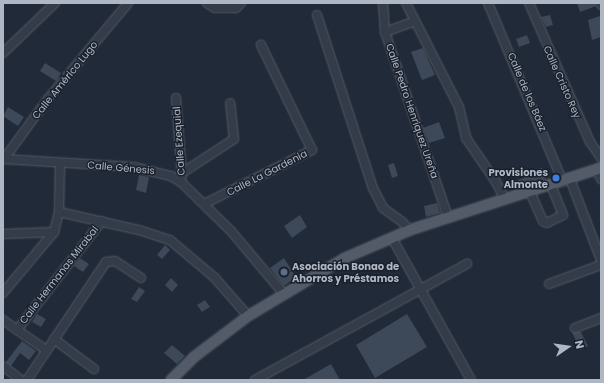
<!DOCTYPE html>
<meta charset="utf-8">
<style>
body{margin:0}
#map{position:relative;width:604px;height:383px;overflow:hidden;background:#212a38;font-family:Poppins,sans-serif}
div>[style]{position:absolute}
.building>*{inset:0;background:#3d4858}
.roads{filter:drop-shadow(0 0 1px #525a67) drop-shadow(0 0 1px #525a67)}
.minor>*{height:8px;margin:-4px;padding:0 4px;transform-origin:4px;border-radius:4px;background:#353c49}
.major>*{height:10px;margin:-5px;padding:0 5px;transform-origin:5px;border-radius:5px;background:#535b69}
.dots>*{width:11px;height:11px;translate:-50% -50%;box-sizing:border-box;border:2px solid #1a212d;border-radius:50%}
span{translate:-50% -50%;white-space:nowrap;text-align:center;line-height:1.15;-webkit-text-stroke:3px #1a212d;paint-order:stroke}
.street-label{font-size:10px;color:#afb7c5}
.poi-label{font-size:10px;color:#afb7c5;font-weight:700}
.right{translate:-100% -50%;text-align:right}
.left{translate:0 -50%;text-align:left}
.frame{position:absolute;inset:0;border:4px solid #afb7c5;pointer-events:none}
.north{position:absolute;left:548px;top:327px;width:40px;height:40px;-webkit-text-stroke:3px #1a212d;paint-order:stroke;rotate:77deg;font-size:11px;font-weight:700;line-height:16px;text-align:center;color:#afb7c5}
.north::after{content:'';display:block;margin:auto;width:14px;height:18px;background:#afb7c5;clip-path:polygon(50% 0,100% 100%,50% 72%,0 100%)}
</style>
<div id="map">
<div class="building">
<div style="clip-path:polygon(577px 3px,595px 3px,596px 6px,580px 12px)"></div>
<div style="clip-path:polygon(550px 15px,553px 25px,546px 27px,541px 17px)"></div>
<div style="clip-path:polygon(600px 16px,601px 37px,592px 40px,588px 20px)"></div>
<div style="clip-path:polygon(527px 35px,530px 43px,519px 47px,516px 39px)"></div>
<div style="clip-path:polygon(423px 48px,435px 75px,422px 80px,411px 52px)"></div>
<div style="clip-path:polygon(45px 63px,61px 73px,56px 81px,40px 71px)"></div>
<div style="clip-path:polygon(8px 107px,24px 117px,18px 126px,3px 116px)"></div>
<div style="clip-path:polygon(439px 122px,445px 138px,429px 143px,423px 128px)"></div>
<div style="clip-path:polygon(394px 163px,398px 176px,392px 178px,388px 165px)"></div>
<div style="clip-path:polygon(542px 168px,546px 179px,514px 190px,511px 182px,524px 178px,522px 173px)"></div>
<div style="clip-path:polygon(139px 175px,149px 177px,146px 193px,136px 190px)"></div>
<div style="clip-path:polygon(437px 203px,440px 213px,426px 217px,424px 206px)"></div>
<div style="clip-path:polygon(300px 215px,307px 227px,292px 238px,284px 226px)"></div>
<div style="clip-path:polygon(165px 245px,170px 250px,162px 259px,157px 255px)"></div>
<div style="clip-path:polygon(80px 258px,89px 264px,83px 272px,74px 266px)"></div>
<div style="clip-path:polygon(284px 258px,296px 277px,284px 286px,270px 268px)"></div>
<div style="clip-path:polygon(171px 278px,178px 285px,172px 292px,165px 285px)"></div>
<div style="clip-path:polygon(139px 287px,145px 291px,137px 302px,131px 299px)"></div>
<div style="clip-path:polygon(205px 300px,210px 307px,202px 312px,197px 305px)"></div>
<div style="clip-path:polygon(37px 314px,46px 319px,41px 327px,32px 322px)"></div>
<div style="clip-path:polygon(407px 314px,427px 347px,375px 378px,356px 345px)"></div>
<div style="clip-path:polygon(572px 332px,581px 332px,588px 346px,580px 350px)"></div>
<div style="clip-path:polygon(22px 341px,36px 351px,29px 360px,20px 353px,11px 366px,6px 362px)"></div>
<div style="clip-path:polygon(172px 345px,185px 356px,177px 364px,164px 353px)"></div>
<div style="clip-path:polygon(331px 364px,340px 380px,303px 380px)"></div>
</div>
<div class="roads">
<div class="minor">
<div style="left:207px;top:3px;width:9px;rotate:32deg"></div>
<div style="left:215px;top:8px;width:21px"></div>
<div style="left:236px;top:8px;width:7px;rotate:-45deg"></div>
<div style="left:383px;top:3px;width:29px;rotate:86deg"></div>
<div style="left:385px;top:32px;width:195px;rotate:71.2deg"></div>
<div style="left:406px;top:3px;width:117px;rotate:63deg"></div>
<div style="left:459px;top:107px;width:32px;rotate:77deg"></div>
<div style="left:466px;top:138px;width:53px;rotate:55.7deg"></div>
<div style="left:496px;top:182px;width:20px;rotate:63deg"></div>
<div style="left:488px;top:3px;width:194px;rotate:67.3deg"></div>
<div style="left:529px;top:3px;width:152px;rotate:66.3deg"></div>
<div style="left:590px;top:142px;width:19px;rotate:55deg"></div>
<div style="left:600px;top:3px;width:2px;rotate:63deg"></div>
<div style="left:317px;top:15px;width:182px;rotate:72.1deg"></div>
<div style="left:373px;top:188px;width:22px;rotate:63deg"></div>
<div style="left:383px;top:208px;width:24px;rotate:36deg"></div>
<div style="left:402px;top:222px;width:11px;rotate:45deg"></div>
<div style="left:385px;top:32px;width:30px;rotate:-20deg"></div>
<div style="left:3px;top:53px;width:72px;rotate:-43.9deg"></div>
<div style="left:176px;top:98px;width:78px;rotate:85.6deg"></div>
<div style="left:3px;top:159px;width:131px;rotate:3.5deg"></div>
<div style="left:134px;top:167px;width:38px;rotate:14deg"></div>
<div style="left:171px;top:176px;width:13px;rotate:32deg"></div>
<div style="left:182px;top:183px;width:69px;rotate:44.4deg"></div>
<div style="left:231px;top:231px;width:81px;rotate:50deg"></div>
<div style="left:4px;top:159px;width:73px;rotate:-53.9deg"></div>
<div style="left:47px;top:100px;width:126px;rotate:-50.1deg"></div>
<div style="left:597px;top:170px;width:10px;rotate:66deg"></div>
<div style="left:182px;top:173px;width:62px;rotate:-33.2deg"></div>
<div style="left:234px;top:139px;width:36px;rotate:-96deg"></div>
<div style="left:570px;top:179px;width:87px;rotate:69.1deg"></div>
<div style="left:530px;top:192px;width:32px;rotate:66deg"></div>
<div style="left:543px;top:221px;width:4px;rotate:27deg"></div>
<div style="left:547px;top:223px;width:18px;rotate:-27deg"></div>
<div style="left:563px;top:215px;width:32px;rotate:-112deg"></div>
<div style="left:204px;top:204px;width:121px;rotate:-26.6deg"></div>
<div style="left:312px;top:150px;width:117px;rotate:-115.9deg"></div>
<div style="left:59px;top:212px;width:82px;rotate:12.7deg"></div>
<div style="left:139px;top:230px;width:33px;rotate:18deg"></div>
<div style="left:170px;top:240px;width:57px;rotate:40.1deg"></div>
<div style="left:214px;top:277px;width:52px;rotate:48.9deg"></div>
<div style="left:3px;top:234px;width:51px;rotate:-2.2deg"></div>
<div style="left:392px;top:238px;width:162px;rotate:60.9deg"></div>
<div style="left:549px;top:284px;width:55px;rotate:-20.1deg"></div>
<div style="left:3px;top:293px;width:80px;rotate:-50.1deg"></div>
<div style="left:54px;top:232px;width:21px;rotate:-76deg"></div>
<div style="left:59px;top:212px;width:48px;rotate:-88.8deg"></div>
<div style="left:3px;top:320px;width:52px;rotate:34.9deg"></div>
<div style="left:575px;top:328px;width:28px;rotate:-21deg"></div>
<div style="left:17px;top:330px;width:138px;rotate:-52.1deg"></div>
<div style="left:54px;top:339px;width:50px;rotate:36.9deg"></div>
<div style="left:3px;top:366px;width:23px;rotate:38deg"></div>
<div style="left:27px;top:380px;width:142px;rotate:-56.2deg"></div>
<div style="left:106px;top:262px;width:9px;rotate:-6deg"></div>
<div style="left:115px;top:261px;width:31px;rotate:33deg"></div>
<div style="left:255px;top:380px;width:242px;rotate:-28.7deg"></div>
</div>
<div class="major">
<div style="left:171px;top:380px;width:33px;rotate:-45deg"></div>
<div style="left:194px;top:357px;width:68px;rotate:-37.2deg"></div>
<div style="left:248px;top:316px;width:113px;rotate:-30.9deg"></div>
<div style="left:345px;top:258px;width:71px;rotate:-23.3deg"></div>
<div style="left:410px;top:230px;width:201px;rotate:-18deg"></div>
</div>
</div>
<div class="dots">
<div style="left:556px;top:178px;background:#3f7fe0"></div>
<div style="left:284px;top:272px;background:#5c6f8a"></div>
</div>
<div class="street-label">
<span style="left:65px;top:80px;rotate:-51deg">Calle Américo Lugo</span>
<span style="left:562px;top:82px;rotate:66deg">Calle Cristo Rey</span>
<span style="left:527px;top:92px;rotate:67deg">Calle de los Báez</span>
<span style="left:412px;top:111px;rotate:71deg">Calle Pedro Henríquez Ureña</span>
<span style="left:179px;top:141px;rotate:-94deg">Calle Ezequial</span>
<span style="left:121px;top:168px;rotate:5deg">Calle Génesis</span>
<span style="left:267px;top:173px;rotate:-27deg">Calle La Gardenia</span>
<span style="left:59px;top:275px;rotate:-52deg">Calle Hermanas Mirabal</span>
</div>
<div class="poi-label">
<span class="right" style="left:548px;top:178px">Provisiones<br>Almonte</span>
<span class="left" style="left:292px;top:272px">Asociación Bonao de<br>Ahorros y Préstamos</span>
</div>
<div class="frame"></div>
<div class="north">N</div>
</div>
